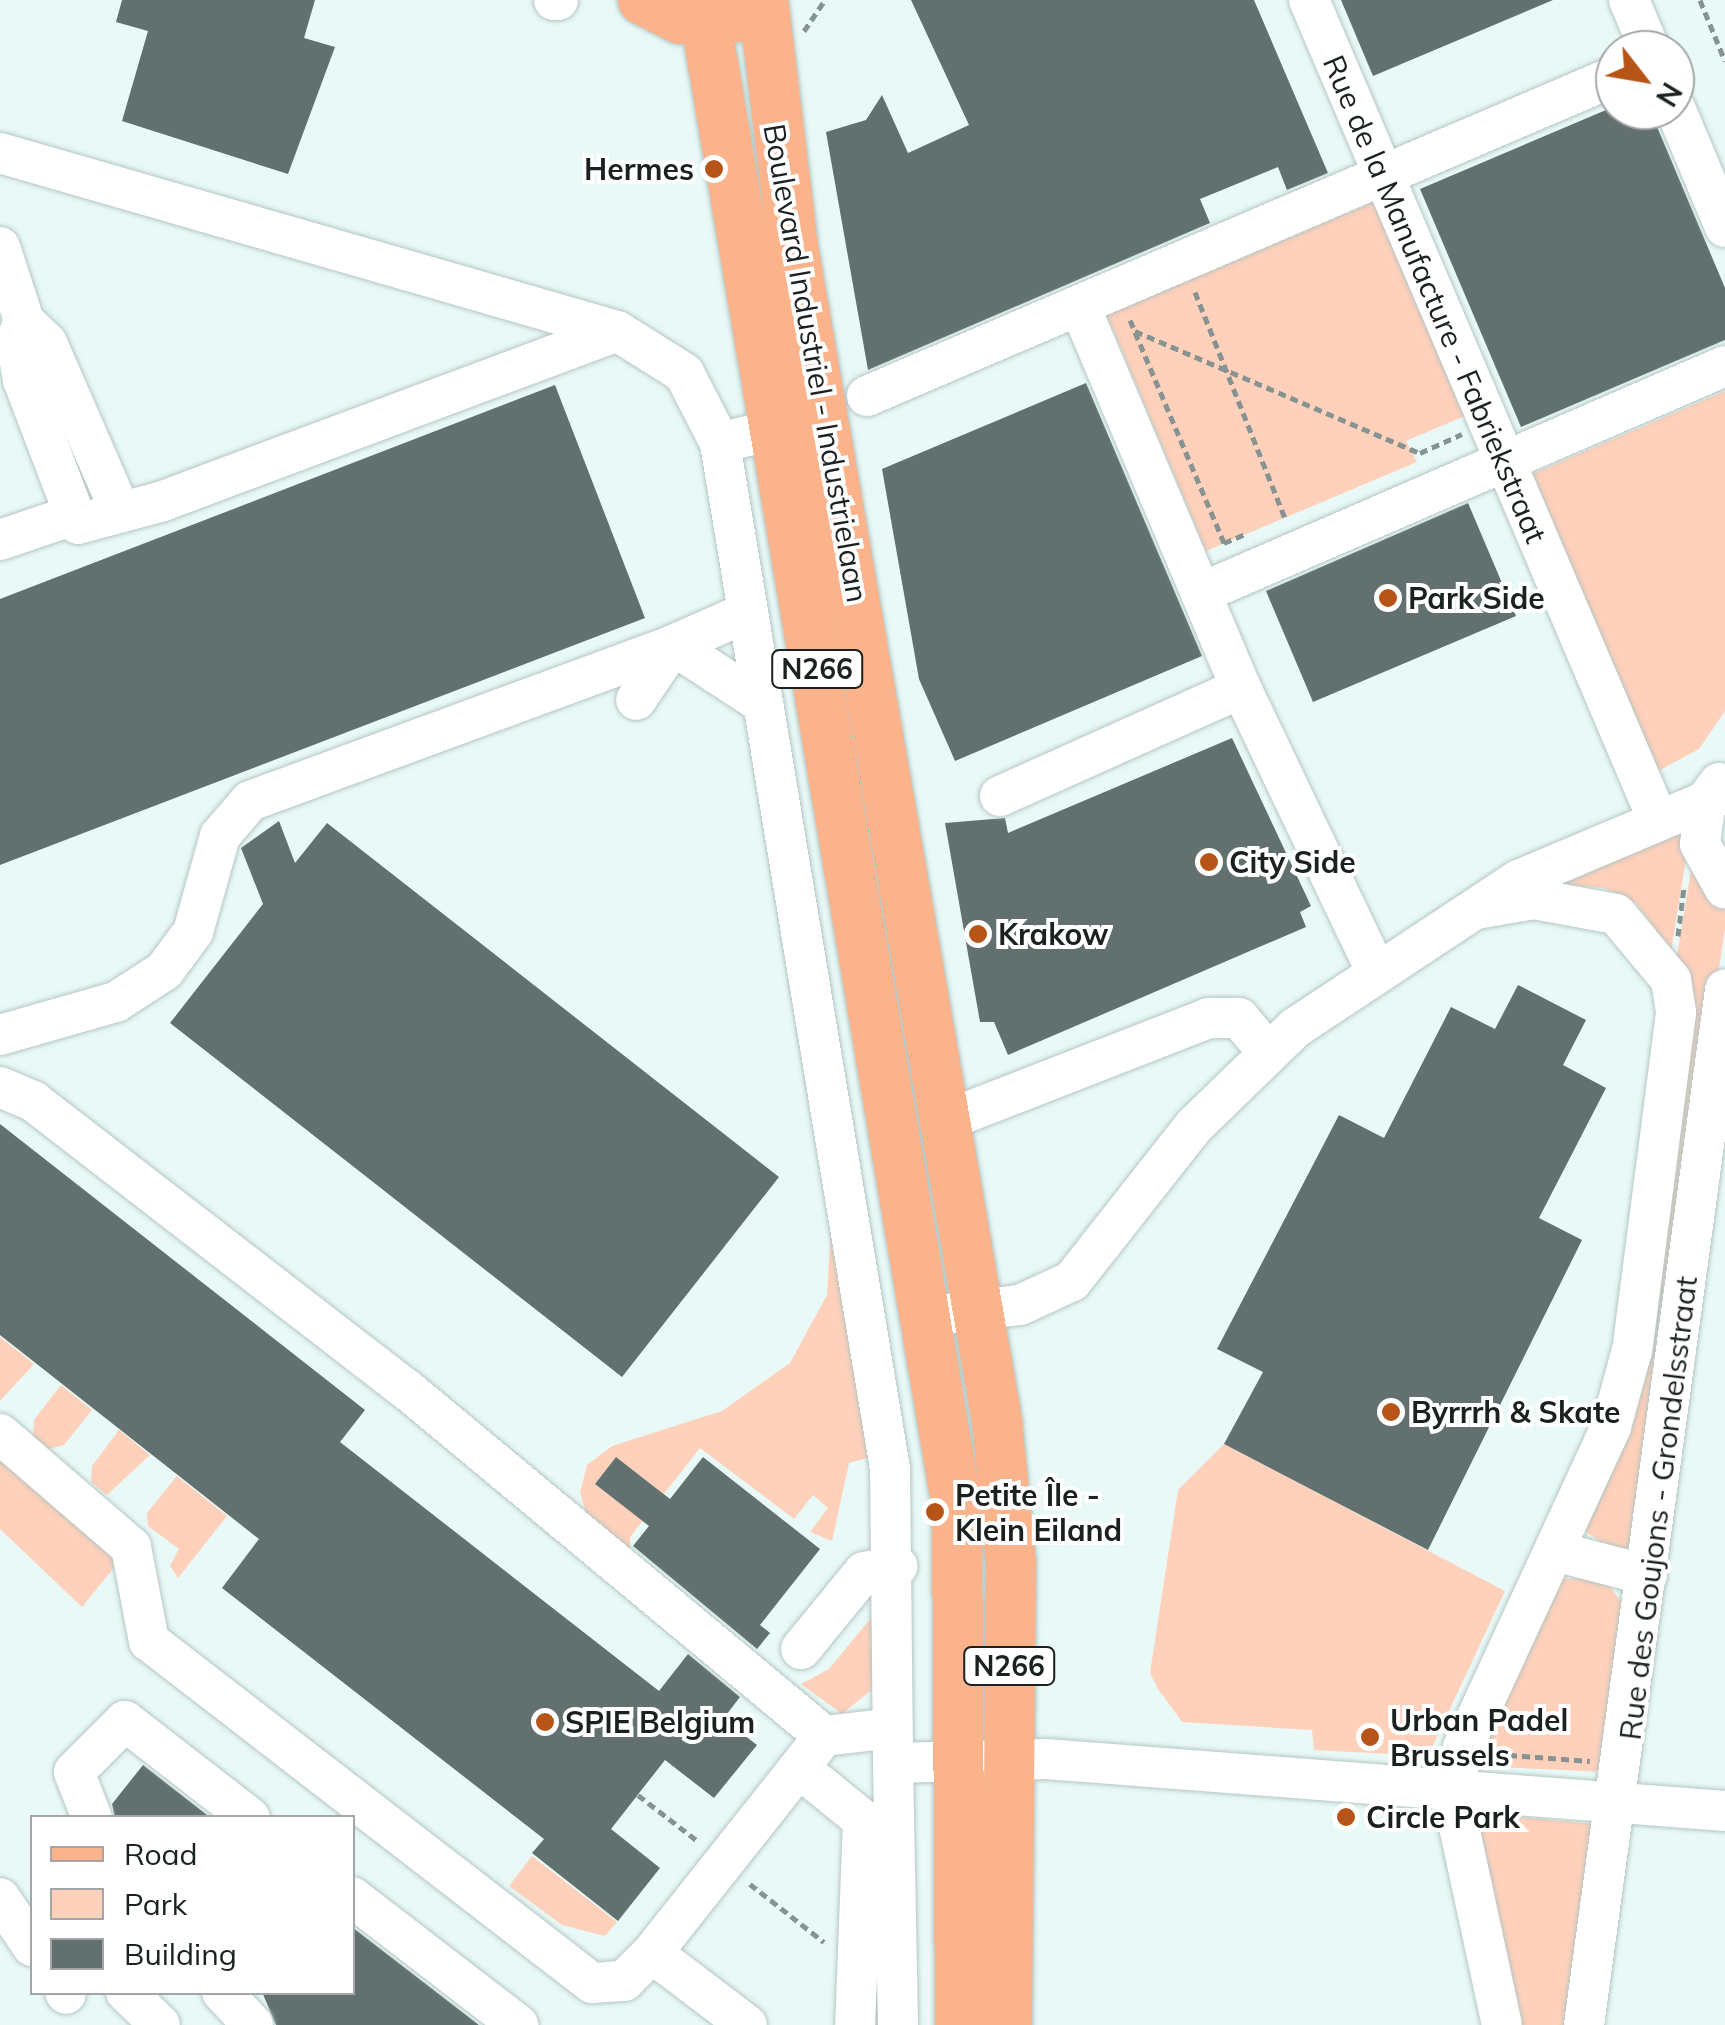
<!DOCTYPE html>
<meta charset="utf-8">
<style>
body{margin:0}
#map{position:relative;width:1725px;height:2025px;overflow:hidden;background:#e8f9f7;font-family:Mulish,sans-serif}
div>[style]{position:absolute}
.green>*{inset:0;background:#ffd0ba}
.building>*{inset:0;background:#62716f}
.path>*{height:5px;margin-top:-2.5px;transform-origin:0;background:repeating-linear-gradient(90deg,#879392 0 8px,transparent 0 13px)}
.roads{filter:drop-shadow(0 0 2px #b5c6c3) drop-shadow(0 0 2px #b5c6c3)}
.minor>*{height:40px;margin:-20px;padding:0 20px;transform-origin:20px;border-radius:20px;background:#fff}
.major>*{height:50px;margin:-25px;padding:0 25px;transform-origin:25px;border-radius:25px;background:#fbb38b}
.dots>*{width:28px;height:28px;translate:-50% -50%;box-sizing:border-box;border:5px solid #fff;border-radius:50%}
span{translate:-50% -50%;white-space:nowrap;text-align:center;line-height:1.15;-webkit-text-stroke:8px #fff;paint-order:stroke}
.shield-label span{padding:2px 8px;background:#fff;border:2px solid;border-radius:8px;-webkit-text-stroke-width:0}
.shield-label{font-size:28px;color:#1a2120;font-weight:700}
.poi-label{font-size:30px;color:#1a2120;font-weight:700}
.right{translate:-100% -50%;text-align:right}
.left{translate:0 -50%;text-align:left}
.street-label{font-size:30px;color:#1a2120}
.legend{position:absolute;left:30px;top:1815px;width:325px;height:180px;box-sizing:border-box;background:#fff;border:2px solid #a3a6a6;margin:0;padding:12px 18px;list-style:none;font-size:30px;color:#1a2120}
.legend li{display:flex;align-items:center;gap:20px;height:50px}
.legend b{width:50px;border:2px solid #a3a6a6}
.north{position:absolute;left:1595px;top:30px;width:100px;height:100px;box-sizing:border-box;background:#fff;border:2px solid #a3a6a6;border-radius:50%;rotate:121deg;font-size:28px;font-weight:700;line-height:40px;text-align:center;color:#1a2120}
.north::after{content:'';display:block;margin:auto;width:35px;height:45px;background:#b75518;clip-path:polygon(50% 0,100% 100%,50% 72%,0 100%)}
</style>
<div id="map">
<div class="green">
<div style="clip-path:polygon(1385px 197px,1474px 412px,1406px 441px,1417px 462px,1206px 551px,1107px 315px)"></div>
<div style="clip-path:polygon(1725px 391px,1725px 711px,1699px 749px,1651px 775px,1525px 477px)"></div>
<div style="clip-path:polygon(1677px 825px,1687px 853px,1671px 951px,1636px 903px,1604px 888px,1554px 883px)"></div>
<div style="clip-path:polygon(1692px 864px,1725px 904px,1725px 929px,1630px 1547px,1614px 1550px,1583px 1530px)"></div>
<div style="clip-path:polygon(evenodd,832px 1210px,878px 1455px,849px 1463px,832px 1541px,810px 1532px,828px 1508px,813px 1495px,794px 1519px,700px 1448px,630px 1537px,630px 1551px,587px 1515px,580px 1493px,587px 1465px,612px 1446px,722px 1411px,790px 1363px,827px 1295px,832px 1210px,616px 1457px,659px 1490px,638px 1517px,595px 1484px,616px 1457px)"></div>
<div style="clip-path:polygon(0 1337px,34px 1364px,0 1401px)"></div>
<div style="clip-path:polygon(61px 1385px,92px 1410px,64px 1445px,48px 1449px,33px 1436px,34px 1420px)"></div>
<div style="clip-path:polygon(119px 1430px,150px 1455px,107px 1495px,91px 1482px,92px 1466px)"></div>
<div style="clip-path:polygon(1224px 1444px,1505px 1591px,1428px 1756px,1314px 1750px,1312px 1730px,1182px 1722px,1158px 1689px,1150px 1673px,1178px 1490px)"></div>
<div style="clip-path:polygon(0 1456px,113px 1544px,117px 1564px,82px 1607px,0 1529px)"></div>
<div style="clip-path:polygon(177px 1476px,227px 1516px,178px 1578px,170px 1566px,179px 1549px,148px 1526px,147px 1513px)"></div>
<div style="clip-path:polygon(1604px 1578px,1633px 1619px,1606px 1772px,1496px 1767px,1479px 1756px,1539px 1607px,1563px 1579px)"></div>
<div style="clip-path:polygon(884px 1602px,875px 1687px,842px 1714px,801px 1684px,829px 1669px)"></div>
<div style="clip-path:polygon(1497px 1815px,1596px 1824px,1577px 2025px,1510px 2025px,1476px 1824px)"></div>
<div style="clip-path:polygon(532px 1856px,617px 1922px,605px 1936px,562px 1925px,509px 1886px)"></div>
</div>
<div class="building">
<div style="clip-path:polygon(122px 0,315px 0,304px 38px,335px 47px,288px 174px,122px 121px,148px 31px,116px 22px)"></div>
<div style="clip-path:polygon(911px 0,1254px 0,1328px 173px,1287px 190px,1278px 167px,1200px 199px,1210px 223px,868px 370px,826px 132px,866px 120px,882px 95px,908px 153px,969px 125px)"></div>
<div style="clip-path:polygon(1341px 0,1553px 0,1373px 76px)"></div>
<div style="clip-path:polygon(1606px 110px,1650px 110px,1725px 288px,1725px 340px,1521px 427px,1420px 189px)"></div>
<div style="clip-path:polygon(1086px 383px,1202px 656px,955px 761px,919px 679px,882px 469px)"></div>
<div style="clip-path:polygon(555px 385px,645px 618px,0 865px,0 599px)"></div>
<div style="clip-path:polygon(1468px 503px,1516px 616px,1313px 702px,1266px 591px)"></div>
<div style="clip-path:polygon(1232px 738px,1311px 906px,1300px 912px,1306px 927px,1008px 1055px,994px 1022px,980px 1022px,945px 823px,1005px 818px,1008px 833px)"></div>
<div style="clip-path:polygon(279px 821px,295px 863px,327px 823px,779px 1177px,622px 1377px,170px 1023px,263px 904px,241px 848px)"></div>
<div style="clip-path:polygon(1518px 985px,1586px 1020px,1563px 1065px,1606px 1088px,1539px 1218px,1582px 1240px,1428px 1550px,1224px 1444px,1263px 1372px,1217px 1349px,1339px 1115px,1384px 1138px,1451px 1007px,1495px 1029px)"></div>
<div style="clip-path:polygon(0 1124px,365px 1410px,340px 1442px,659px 1691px,688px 1654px,740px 1697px,723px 1719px,757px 1745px,714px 1798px,665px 1760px,611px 1829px,660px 1868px,618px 1921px,532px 1853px,544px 1839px,222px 1588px,259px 1539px,0 1335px)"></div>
<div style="clip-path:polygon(616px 1457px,670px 1499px,703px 1457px,820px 1549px,760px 1625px,770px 1633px,757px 1649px,633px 1546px,649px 1526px,595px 1484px)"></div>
<div style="clip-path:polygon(143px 1765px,211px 1818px,115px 1818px,112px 1804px)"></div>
<div style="clip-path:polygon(352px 1927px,479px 2025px,276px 2025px,262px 1992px,352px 1992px)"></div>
</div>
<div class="path">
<div style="left:1700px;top:0;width:66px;rotate:67.7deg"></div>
<div style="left:804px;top:31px;width:37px;rotate:-56deg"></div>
<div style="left:1195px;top:292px;width:243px;rotate:68.3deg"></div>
<div style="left:1130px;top:320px;width:12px;rotate:66deg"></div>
<div style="left:1135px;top:331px;width:310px;rotate:23.2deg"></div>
<div style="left:1420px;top:453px;width:46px;rotate:-24.3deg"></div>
<div style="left:1135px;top:332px;width:229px;rotate:67.1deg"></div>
<div style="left:1224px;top:543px;width:25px;rotate:-23deg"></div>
<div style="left:1678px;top:936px;width:49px;rotate:-83deg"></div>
<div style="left:1496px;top:1754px;width:94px;rotate:4.3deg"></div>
<div style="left:638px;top:1795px;width:77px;rotate:37.6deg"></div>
<div style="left:750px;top:1884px;width:94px;rotate:38.1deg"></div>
</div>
<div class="roads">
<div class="minor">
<div style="left:554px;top:0;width:4px"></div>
<div style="left:1309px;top:0;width:889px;rotate:66.95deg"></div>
<div style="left:1629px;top:0;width:54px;rotate:67.2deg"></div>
<div style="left:1675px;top:108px;width:129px;rotate:67.2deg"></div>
<div style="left:0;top:153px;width:642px;rotate:16.09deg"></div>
<div style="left:617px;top:331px;width:79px;rotate:32.1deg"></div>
<div style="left:684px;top:373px;width:79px;rotate:62.8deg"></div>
<div style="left:720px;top:443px;width:57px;rotate:-14.3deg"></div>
<div style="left:0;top:247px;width:78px;rotate:72deg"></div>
<div style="left:24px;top:321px;width:32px;rotate:44deg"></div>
<div style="left:47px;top:343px;width:178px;rotate:66.5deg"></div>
<div style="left:1080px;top:307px;width:414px;rotate:67.1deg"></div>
<div style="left:1241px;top:688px;width:311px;rotate:64.5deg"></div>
<div style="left:24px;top:321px;width:21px;rotate:113deg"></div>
<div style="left:16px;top:340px;width:41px;rotate:80.1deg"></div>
<div style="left:23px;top:380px;width:154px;rotate:69.1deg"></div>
<div style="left:78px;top:524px;width:88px;rotate:-15.1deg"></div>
<div style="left:163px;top:501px;width:485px;rotate:-20.5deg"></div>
<div style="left:867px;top:396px;width:814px;rotate:-23.16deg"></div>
<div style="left:720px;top:443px;width:1040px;rotate:80.59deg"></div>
<div style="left:890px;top:1469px;width:294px;rotate:89.4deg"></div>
<div style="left:893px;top:1763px;width:153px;rotate:-1.5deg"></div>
<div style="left:1046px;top:1759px;width:681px;rotate:4.38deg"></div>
<div style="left:0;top:540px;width:78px;rotate:-18.7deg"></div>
<div style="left:1201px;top:593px;width:571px;rotate:-23.42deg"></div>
<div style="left:748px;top:612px;width:82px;rotate:156.3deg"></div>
<div style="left:673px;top:645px;width:108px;rotate:33.2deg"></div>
<div style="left:1719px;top:783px;width:21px;rotate:127deg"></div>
<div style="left:1706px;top:800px;width:44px;rotate:97.8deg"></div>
<div style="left:1700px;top:844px;width:51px;rotate:60.9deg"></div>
<div style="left:1000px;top:796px;width:264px;rotate:-24.1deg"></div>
<div style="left:1476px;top:909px;width:59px;rotate:-9.8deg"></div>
<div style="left:1534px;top:899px;width:83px;rotate:10.4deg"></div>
<div style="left:1616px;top:914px;width:86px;rotate:50.2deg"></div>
<div style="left:1671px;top:980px;width:33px;rotate:81deg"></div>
<div style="left:1676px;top:1013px;width:340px;rotate:97.4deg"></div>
<div style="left:1632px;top:1350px;width:80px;rotate:105.3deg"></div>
<div style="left:1611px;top:1427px;width:353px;rotate:114.8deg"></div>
<div style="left:1463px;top:1748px;width:47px;rotate:103.4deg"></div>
<div style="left:1452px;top:1794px;width:236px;rotate:77.8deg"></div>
<div style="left:0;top:1035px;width:121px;rotate:-15.9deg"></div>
<div style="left:116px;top:1002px;width:57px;rotate:-32.9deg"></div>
<div style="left:164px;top:971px;width:49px;rotate:-53.4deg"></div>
<div style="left:193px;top:932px;width:100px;rotate:-74.3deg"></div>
<div style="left:220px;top:836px;width:46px;rotate:-49.4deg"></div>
<div style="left:250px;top:801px;width:451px;rotate:-20.2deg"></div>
<div style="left:673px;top:645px;width:66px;rotate:123.9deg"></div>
<div style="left:0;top:1087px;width:36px;rotate:23deg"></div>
<div style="left:33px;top:1101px;width:470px;rotate:37.7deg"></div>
<div style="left:405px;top:1388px;width:545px;rotate:39.71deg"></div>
<div style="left:947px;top:1120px;width:280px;rotate:-21.3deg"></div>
<div style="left:1208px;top:1018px;width:31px"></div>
<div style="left:1239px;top:1018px;width:45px;rotate:49.5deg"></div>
<div style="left:930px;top:1316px;width:91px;rotate:-7deg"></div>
<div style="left:1020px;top:1305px;width:57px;rotate:-24.8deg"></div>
<div style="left:1072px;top:1281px;width:197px;rotate:-51.8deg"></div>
<div style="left:1194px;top:1126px;width:141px;rotate:-44.1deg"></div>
<div style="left:1295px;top:1028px;width:268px;rotate:-33.5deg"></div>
<div style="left:1519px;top:880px;width:224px;rotate:-22.9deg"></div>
<div style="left:0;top:1434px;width:173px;rotate:40.8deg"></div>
<div style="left:131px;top:1547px;width:96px;rotate:79.2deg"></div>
<div style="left:149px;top:1641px;width:560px;rotate:37.67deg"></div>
<div style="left:592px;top:1983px;width:32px;rotate:-4deg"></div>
<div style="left:624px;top:1981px;width:40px;rotate:-45deg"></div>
<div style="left:652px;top:1953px;width:277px;rotate:-51.6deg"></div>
<div style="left:824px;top:1736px;width:69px;rotate:-6.6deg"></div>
<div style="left:1558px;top:1552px;width:92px;rotate:14.5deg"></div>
<div style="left:801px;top:1649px;width:99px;rotate:-50.7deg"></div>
<div style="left:864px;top:1572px;width:34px;rotate:-10deg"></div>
<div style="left:893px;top:1763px;width:262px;rotate:88.9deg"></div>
<div style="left:799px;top:1768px;width:82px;rotate:39.1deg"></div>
<div style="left:863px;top:1820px;width:205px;rotate:92.2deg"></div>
<div style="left:92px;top:1818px;width:49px;rotate:-111.4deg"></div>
<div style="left:74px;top:1772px;width:72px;rotate:-45deg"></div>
<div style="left:125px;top:1721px;width:158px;rotate:37.8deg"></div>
<div style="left:352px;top:1897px;width:210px;rotate:37.6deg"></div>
<div style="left:0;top:1898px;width:58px;rotate:56.3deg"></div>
<div style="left:652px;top:1953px;width:119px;rotate:37.2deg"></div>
<div style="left:65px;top:1992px;width:2px;rotate:63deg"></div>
<div style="left:126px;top:1992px;width:47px;rotate:44.1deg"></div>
<div style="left:222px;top:1992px;width:45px;rotate:46.8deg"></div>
<div style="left:1584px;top:2025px;width:1045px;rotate:-82.24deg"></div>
</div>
<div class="major">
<div style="left:643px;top:0;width:42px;rotate:26.6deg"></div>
<div style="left:681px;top:19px;width:58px;rotate:-2deg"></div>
<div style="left:764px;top:7px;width:242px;rotate:83.1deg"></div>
<div style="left:793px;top:247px;width:1192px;rotate:80.14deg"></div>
<div style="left:997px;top:1421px;width:143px;rotate:84.4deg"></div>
<div style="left:1011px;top:1563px;width:462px;rotate:90.5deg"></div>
<div style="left:706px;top:22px;width:1507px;rotate:80.41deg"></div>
<div style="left:957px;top:1508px;width:517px;rotate:89.67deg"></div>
</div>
</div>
<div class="dots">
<div style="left:714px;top:169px;background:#b75518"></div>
<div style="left:1388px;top:598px;background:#b75518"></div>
<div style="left:1209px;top:862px;background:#b75518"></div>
<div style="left:978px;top:934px;background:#b75518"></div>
<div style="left:1391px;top:1412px;background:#b75518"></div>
<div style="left:935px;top:1512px;background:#b75518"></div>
<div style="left:545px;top:1722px;background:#b75518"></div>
<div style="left:1370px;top:1737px;background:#b75518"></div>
<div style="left:1346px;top:1817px;background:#b75518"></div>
</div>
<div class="shield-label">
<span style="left:817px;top:669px">N266</span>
<span style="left:1009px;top:1666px">N266</span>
</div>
<div class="poi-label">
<span class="right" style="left:694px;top:169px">Hermes</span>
<span class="left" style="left:1408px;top:598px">Park Side</span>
<span class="left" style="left:1229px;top:862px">City Side</span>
<span class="left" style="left:998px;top:934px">Krakow</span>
<span class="left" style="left:1411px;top:1412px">Byrrrh &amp; Skate</span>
<span class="left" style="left:955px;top:1512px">Petite Île -<br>Klein Eiland</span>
<span class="left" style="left:1390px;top:1737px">Urban Padel<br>Brussels</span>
<span class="left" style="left:565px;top:1722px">SPIE Belgium</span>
<span class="left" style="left:1366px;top:1817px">Circle Park</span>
</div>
<div class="street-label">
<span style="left:1435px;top:299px;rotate:67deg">Rue de la Manufacture - Fabriekstraat</span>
<span style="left:816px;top:363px;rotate:80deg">Boulevard Industriel - Industrielaan</span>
<span style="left:1658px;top:1508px;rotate:-83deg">Rue des Goujons - Grondelsstraat</span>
</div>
<ul class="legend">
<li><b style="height:12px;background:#fbb38b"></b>Road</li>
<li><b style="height:28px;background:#ffd0ba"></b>Park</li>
<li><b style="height:28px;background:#62716f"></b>Building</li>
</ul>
<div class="north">N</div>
</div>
